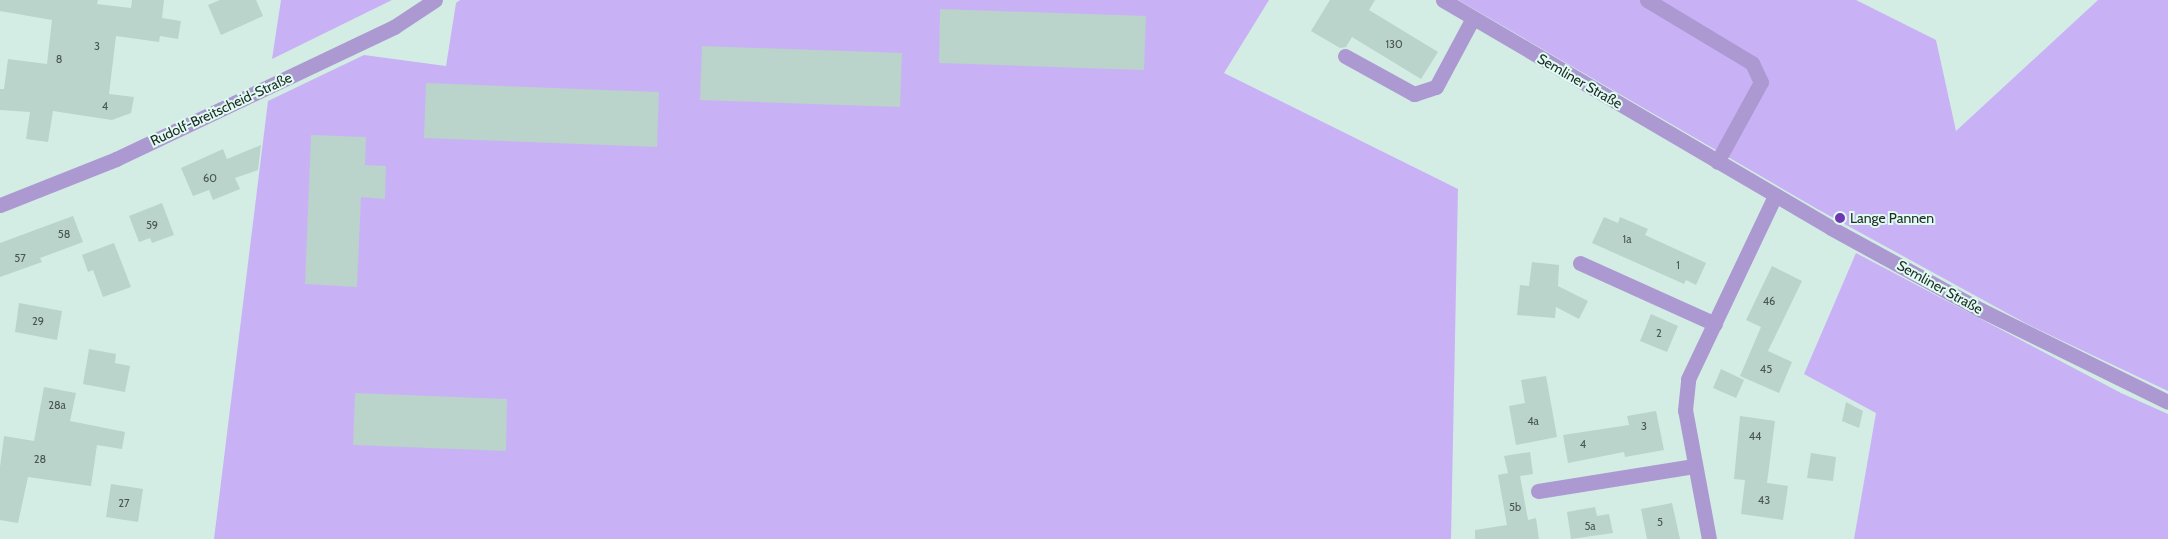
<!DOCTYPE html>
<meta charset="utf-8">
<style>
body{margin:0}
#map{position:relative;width:2168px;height:539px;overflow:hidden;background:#d3ede4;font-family:Cabin,sans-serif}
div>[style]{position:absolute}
.green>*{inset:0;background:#c9b1f6}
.building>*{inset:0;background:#bad3cb}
.minor>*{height:15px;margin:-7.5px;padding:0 7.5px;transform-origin:7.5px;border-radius:7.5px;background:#ac99d1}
.dots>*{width:14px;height:14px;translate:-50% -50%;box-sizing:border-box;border:2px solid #e0fbf1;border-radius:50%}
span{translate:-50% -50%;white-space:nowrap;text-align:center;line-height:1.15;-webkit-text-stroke:4px #e0fbf1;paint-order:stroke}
.number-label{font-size:11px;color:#495652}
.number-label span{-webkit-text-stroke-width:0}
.street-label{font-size:14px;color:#232d2a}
.poi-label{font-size:14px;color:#232d2a}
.left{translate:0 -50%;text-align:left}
</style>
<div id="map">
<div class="green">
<div style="clip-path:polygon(281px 0,392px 0,272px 59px)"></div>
<div style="clip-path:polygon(460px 0,1269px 0,1224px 73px,1458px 189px,1451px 539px,214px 539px,268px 101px,364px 55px,446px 66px,456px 3px)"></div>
<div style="clip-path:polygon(1458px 0,1856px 0,1936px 40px,1956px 131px,2098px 0,2168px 0,2168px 391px,2027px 324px,1819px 210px)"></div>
<div style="clip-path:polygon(1856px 253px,2121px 393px,2168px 414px,2168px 539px,1854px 539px,1876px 413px,1804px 374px)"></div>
</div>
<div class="building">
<div style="clip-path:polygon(0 0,98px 0,97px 4px,131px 8px,132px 0,164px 0,162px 18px,181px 21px,178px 39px,160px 36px,159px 42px,116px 36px,109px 94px,134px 97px,131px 113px,112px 120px,53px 111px,48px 142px,26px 139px,30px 112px,0 110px,0 89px,4px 89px,8px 59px,47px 64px,52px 20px,0 11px)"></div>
<div style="clip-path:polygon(220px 0,256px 0,263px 16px,221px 35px,208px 5px)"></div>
<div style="clip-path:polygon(1330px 0,1375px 0,1369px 10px,1438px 52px,1421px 79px,1352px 37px,1346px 47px,1340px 48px,1311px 31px)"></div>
<div style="clip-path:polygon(940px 9px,1146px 16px,1144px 70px,939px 63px)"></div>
<div style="clip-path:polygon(702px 46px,902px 53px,900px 107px,700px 100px)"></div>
<div style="clip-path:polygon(426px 83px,659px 92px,657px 147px,424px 138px)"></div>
<div style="clip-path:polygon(311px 135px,366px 137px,365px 165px,386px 166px,385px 199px,361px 197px,357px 287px,305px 284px)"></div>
<div style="clip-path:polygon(261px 145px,258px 170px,235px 178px,240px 189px,213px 200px,209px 190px,193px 196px,181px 168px,223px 149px,227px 159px)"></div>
<div style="clip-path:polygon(162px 203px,174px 235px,152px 243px,150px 238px,139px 242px,129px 216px)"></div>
<div style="clip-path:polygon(73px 216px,83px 242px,40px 258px,42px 262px,0 277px,0 243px)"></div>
<div style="clip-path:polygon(1604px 217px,1618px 223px,1620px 217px,1648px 229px,1645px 235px,1706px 263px,1696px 285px,1686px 280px,1684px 284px,1592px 243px)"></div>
<div style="clip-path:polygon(114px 243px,131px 287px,103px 297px,93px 270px,88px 272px,82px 255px)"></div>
<div style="clip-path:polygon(1532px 262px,1559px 265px,1558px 286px,1588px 301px,1579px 319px,1556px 307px,1555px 318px,1517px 315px,1520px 285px,1529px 286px)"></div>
<div style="clip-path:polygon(1772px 266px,1802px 281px,1768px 351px,1792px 362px,1779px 393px,1740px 376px,1761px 327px,1746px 320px)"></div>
<div style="clip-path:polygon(19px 303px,62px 311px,57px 340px,15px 332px)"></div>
<div style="clip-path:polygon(1651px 314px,1678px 326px,1667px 352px,1640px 341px)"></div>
<div style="clip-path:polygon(89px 349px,116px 354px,115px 363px,130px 366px,125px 392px,83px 384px)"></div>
<div style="clip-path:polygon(1721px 369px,1744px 380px,1736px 398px,1713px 388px)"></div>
<div style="clip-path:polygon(1546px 376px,1557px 437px,1516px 445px,1509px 406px,1525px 403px,1521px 380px)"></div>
<div style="clip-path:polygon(44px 387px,76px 393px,70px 421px,125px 432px,122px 449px,97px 445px,91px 486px,28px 477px,18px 523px,0 520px,0 467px,4px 436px,34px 441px)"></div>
<div style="clip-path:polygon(355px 393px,507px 399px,506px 451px,353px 445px)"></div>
<div style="clip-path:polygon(1846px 402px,1863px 411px,1859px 428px,1842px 421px)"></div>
<div style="clip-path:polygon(1656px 411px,1664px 450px,1625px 457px,1624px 452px,1568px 463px,1563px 435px,1629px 425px,1627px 416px)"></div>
<div style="clip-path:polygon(1740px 416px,1775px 421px,1767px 483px,1788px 486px,1783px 520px,1741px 514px,1745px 480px,1734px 479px)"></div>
<div style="clip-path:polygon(1530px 452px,1533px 474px,1520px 476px,1528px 520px,1536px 518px,1539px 539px,1475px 539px,1475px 530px,1507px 525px,1498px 475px,1508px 473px,1504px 456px)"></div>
<div style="clip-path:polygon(1811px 453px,1836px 457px,1833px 481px,1807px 478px)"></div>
<div style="clip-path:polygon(111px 484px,143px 489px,138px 522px,106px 517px)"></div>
<div style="clip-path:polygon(1672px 503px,1680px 539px,1647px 539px,1641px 509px)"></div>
<div style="clip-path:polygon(1595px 507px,1597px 516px,1609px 514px,1613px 533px,1571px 539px,1567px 512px)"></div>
</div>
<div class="minor">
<div style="left:1443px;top:0;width:450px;rotate:30.4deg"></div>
<div style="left:1831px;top:228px;width:171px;rotate:28.7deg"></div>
<div style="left:1981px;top:310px;width:208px;rotate:26.2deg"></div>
<div style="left:1647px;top:0;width:122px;rotate:31deg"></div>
<div style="left:1752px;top:63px;width:21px;rotate:65deg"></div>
<div style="left:1761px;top:82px;width:91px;rotate:118.8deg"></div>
<div style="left:1345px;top:56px;width:79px;rotate:28.8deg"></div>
<div style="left:1414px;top:94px;width:23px;rotate:-18deg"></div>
<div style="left:1436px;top:87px;width:78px;rotate:-61.8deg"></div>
<div style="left:0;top:205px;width:125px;rotate:-21.6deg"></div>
<div style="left:116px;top:159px;width:308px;rotate:-25.4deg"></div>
<div style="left:394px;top:27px;width:49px;rotate:-33.4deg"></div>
<div style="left:1580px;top:263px;width:148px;rotate:24.3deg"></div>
<div style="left:1538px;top:491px;width:158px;rotate:-9.1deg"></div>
<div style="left:1709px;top:539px;width:131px;rotate:-100.5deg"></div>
<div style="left:1685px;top:410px;width:31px;rotate:-84deg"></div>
<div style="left:1688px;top:379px;width:203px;rotate:-64.6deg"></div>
</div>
<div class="dots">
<div style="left:1840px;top:218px;background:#6e39b0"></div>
</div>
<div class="number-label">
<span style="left:1394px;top:44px">130</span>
<span style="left:97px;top:46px">3</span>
<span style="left:59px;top:59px">8</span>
<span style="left:105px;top:106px">4</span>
<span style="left:210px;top:178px">60</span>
<span style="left:152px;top:225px">59</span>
<span style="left:64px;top:234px">58</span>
<span style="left:1627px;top:239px">1a</span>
<span style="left:20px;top:258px">57</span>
<span style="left:1678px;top:265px">1</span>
<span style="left:1769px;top:301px">46</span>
<span style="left:38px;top:321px">29</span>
<span style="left:1659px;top:333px">2</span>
<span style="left:1766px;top:369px">45</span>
<span style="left:57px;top:405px">28a</span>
<span style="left:1533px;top:421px">4a</span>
<span style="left:1644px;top:426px">3</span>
<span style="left:1755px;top:436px">44</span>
<span style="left:1583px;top:444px">4</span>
<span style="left:40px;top:459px">28</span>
<span style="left:1764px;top:500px">43</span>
<span style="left:124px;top:503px">27</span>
<span style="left:1515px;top:507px">5b</span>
<span style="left:1660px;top:522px">5</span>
<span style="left:1590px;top:526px">5a</span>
</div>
<div class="street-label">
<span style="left:1580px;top:81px;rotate:30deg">Semliner Straße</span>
<span style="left:221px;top:109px;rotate:-25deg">Rudolf-Breitscheid-Straße</span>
<span style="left:1940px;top:287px;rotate:29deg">Semliner Straße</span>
</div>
<div class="poi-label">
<span class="left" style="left:1850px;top:218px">Lange Pannen</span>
</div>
</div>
